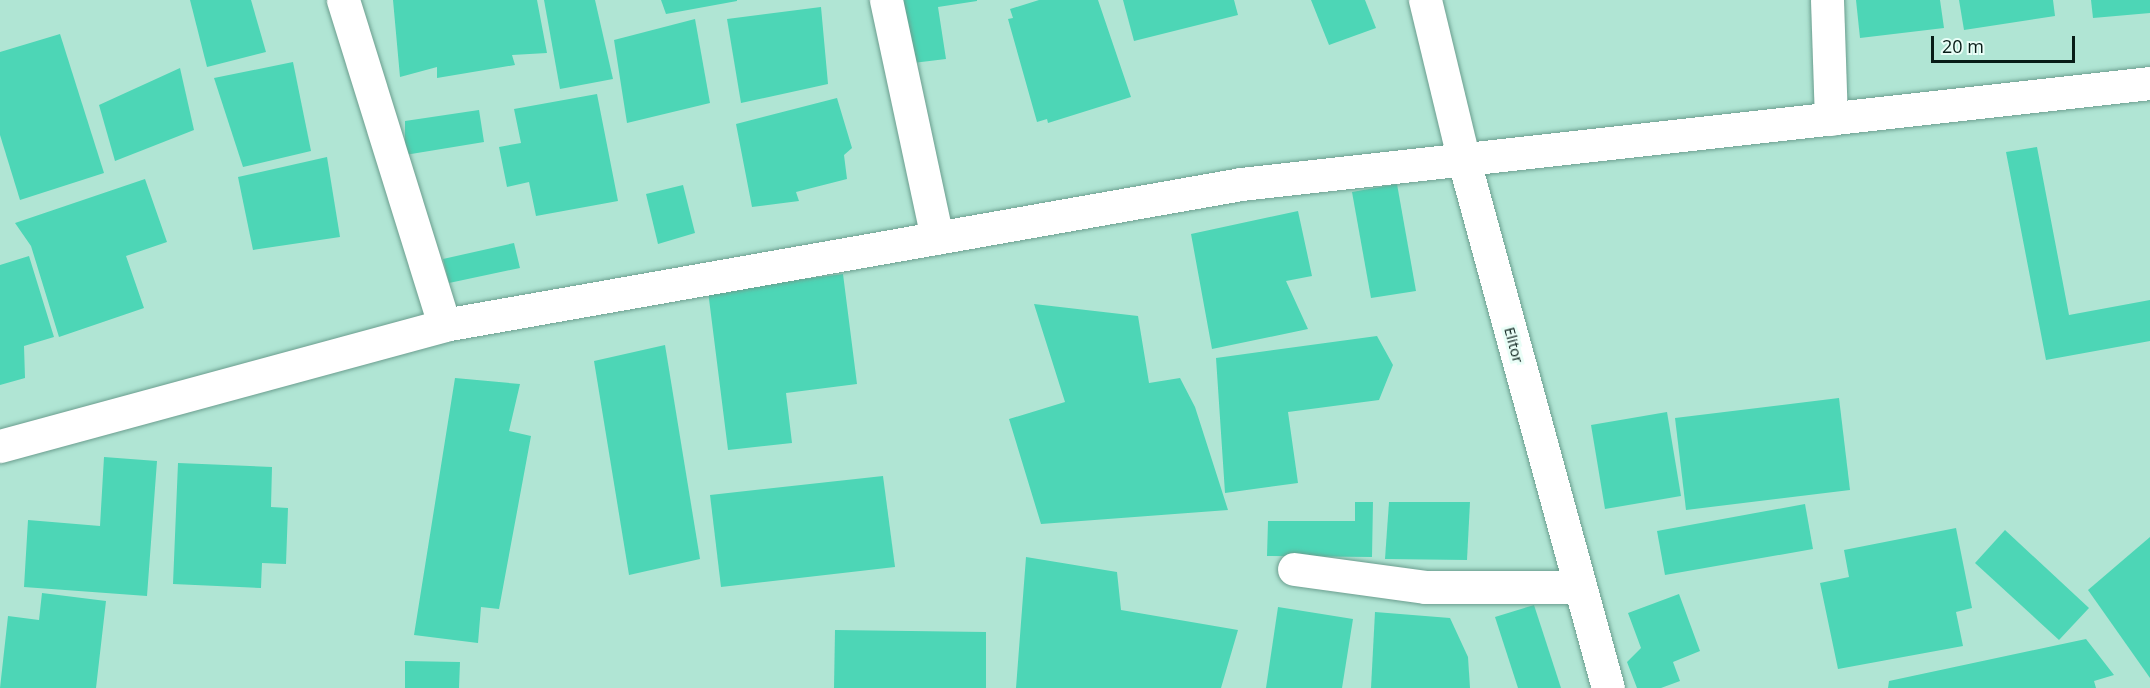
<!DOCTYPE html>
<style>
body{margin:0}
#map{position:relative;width:2150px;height:688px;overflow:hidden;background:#b0e5d4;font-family:"Open Sans",sans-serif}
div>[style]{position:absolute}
.building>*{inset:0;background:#4dd6b6}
.roads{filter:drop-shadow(0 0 2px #6b9e8f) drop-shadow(0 0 2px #6b9e8f)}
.minor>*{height:33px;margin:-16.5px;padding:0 16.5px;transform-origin:16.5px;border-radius:16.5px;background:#fff}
span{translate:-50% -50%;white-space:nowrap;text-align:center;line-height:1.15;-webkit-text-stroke:6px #e9fef7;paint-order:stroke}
.street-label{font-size:15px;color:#071c17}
.scale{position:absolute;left:1931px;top:36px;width:144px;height:27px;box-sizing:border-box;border:3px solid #071c17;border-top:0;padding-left:8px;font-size:18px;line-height:21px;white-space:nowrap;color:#071c17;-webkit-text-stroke:4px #e9fef7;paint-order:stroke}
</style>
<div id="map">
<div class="building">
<div style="clip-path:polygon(190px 0,251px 0,266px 52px,207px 67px)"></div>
<div style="clip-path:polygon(393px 0,537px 0,547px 53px,512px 55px,515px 65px,437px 78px,437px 67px,400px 77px)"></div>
<div style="clip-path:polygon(544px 0,595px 0,613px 79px,560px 89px)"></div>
<div style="clip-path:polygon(661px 0,737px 0,737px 1px,666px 14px)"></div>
<div style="clip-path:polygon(903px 0,977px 0,977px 1px,938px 7px,946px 59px,913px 63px)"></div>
<div style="clip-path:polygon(1039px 0,1098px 0,1131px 97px,1048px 123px,1047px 119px,1037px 122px,1008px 19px,1013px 18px,1010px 9px)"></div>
<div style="clip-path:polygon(1123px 0,1234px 0,1238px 15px,1134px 41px)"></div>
<div style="clip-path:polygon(1311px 0,1365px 0,1376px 28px,1329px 45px)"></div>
<div style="clip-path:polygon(1856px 0,1940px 0,1944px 28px,1860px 38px)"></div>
<div style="clip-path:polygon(1959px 0,2053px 0,2055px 16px,1964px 30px)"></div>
<div style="clip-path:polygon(2091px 0,2150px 0,2150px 13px,2093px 18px)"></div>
<div style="clip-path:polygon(821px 7px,828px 84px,741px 103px,727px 19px)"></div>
<div style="clip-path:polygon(695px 19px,710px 103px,627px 123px,614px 40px)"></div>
<div style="clip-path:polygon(60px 34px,104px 173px,20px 200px,0 135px,0 52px)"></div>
<div style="clip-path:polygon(293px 62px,311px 151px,243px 167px,214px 78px)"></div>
<div style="clip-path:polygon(180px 68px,194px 130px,115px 161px,99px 105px)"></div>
<div style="clip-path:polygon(597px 94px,618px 201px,536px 216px,529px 182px,507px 187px,499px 147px,521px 143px,514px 109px)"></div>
<div style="clip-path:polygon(837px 98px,852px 148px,844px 155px,847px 179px,796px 192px,799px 201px,752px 207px,736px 124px)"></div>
<div style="clip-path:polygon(479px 110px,484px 142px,405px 155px,405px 121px)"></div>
<div style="clip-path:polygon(2037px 147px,2069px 315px,2150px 300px,2150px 341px,2046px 360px,2006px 152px)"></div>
<div style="clip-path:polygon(327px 157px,340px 237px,253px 250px,238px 177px)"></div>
<div style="clip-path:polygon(145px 179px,167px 242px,126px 256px,144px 308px,59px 337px,31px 246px,15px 223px)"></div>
<div style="clip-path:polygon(1397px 184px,1416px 291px,1371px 298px,1352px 192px)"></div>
<div style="clip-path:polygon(683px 185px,695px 233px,658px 244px,646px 194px)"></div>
<div style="clip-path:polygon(1298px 211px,1312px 276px,1286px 281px,1308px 329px,1212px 349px,1191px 234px)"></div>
<div style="clip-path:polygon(514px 243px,520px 268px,449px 283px,443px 259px)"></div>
<div style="clip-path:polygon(29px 256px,54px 337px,24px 346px,25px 378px,0 385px,0 265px)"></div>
<div style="clip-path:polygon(843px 274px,857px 384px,786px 393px,792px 443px,728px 450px,708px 291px)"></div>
<div style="clip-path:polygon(1034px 304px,1138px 316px,1149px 383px,1180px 378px,1195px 407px,1228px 510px,1041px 524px,1009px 419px,1065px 402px)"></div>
<div style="clip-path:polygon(1377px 336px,1393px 365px,1379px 400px,1288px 412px,1298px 483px,1225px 493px,1216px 358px)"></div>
<div style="clip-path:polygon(665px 345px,700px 559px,629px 575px,594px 361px)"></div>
<div style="clip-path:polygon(455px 378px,520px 384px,509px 431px,531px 436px,499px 609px,481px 607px,478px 643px,414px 635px)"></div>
<div style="clip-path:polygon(1839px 398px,1850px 490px,1686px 510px,1675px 418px)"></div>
<div style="clip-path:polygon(1667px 412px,1681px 496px,1605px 509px,1591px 425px)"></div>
<div style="clip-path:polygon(104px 457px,157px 461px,147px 596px,24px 587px,28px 520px,100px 526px)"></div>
<div style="clip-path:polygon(178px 463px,272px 467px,271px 507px,288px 508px,286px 564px,262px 563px,261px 588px,173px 584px)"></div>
<div style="clip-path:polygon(883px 476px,895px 567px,721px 587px,710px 495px)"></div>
<div style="clip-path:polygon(1355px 502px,1373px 502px,1372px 557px,1267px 556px,1268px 521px,1355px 521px)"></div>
<div style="clip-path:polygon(1389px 502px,1470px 502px,1467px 560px,1385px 559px)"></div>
<div style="clip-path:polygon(1805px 504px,1813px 549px,1665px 575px,1657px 531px)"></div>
<div style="clip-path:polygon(1956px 528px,1972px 608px,1956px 612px,1963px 646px,1838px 669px,1820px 583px,1849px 577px,1844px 550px)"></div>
<div style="clip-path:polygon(2005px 530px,2089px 608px,2059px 640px,1975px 563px)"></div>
<div style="clip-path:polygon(2150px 537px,2150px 678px,2088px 590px)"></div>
<div style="clip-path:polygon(1026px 557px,1117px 572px,1121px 610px,1238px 630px,1221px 688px,1016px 688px)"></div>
<div style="clip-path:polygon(42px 593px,106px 601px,96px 688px,0 688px,8px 616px,39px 620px)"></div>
<div style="clip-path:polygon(1679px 594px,1700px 651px,1673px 662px,1680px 681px,1661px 688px,1637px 688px,1627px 662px,1641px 648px,1628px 613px)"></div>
<div style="clip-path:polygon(1534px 605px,1561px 688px,1518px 688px,1495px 617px)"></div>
<div style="clip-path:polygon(1278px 607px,1353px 619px,1342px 688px,1266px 688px)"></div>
<div style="clip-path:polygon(1375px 612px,1450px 618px,1468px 657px,1470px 688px,1371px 688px)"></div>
<div style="clip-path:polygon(835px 630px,986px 632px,986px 688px,834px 688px)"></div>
<div style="clip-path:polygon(2086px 639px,2114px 675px,2094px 681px,2096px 688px,1888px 688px,1889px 681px)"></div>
<div style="clip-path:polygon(405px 661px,460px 662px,459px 688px,405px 688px)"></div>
</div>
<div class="roads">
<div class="minor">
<div style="left:343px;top:0;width:340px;rotate:72.7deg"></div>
<div style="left:886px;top:0;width:243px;rotate:77.9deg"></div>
<div style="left:1425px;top:0;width:166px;rotate:76.4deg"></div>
<div style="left:1464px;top:161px;width:546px;rotate:74.72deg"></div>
<div style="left:1827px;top:0;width:119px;rotate:88.1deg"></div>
<div style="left:0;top:446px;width:460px;rotate:-15.2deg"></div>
<div style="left:444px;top:325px;width:809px;rotate:-10.03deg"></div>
<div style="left:1241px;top:184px;width:915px;rotate:-6.34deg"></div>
<div style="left:1294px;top:569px;width:132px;rotate:7.8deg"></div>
<div style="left:1425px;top:587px;width:155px"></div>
</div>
</div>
<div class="street-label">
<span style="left:1514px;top:345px;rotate:75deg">Elitor</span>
</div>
<div class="scale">20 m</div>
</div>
